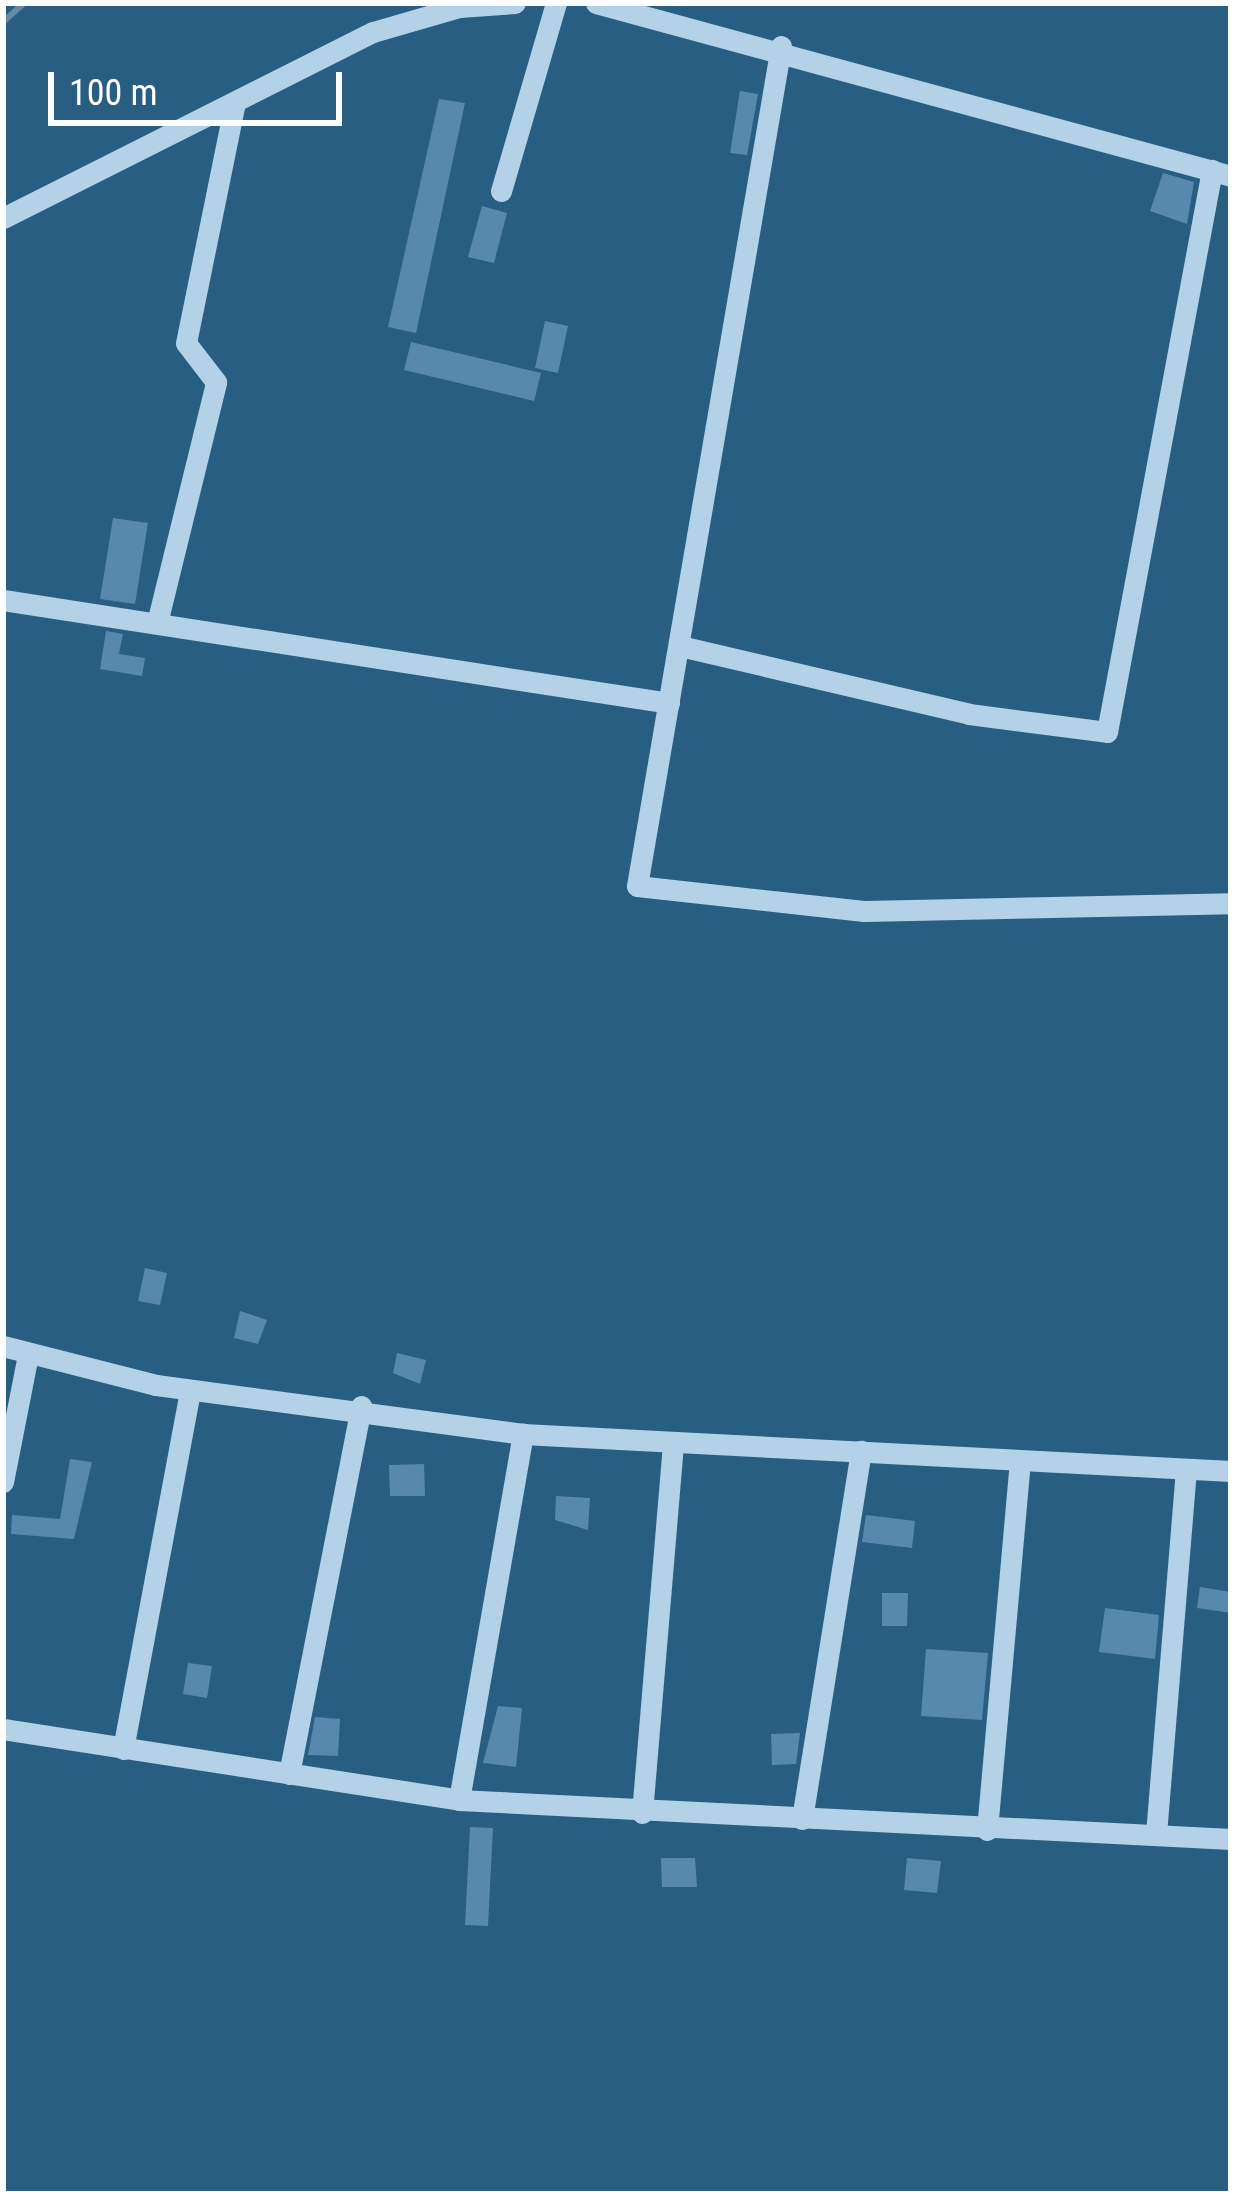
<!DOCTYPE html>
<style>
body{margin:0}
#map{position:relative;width:1234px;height:2197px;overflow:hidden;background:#295e83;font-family:"Roboto Condensed",sans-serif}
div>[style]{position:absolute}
.stream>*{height:6px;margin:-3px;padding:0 3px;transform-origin:3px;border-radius:3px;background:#6589a2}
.building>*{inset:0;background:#5689ad}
.minor>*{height:21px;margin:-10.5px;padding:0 10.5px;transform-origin:10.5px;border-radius:10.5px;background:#b3d2e7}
span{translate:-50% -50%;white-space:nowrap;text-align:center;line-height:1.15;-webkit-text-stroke:12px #295e83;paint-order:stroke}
.frame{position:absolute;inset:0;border:6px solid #fff;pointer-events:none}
.scale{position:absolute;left:48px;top:72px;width:294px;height:54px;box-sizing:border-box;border:6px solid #fff;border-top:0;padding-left:15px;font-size:36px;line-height:42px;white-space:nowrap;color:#fff;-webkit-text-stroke:9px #295e83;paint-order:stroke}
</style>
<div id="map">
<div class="stream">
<div style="left:3px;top:22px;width:28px;rotate:-42deg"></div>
</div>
<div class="building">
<div style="clip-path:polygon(740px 91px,758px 94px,747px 155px,730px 153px)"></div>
<div style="clip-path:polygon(439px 99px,465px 103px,416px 333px,388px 327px)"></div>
<div style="clip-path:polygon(1163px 173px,1194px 182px,1187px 224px,1150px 211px)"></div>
<div style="clip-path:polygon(482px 206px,507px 213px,494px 263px,468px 257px)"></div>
<div style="clip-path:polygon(545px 321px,568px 326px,558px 373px,535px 368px)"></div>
<div style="clip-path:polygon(411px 342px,541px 373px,534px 401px,404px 370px)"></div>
<div style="clip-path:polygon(113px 518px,148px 523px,135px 604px,100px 599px)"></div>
<div style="clip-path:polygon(106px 631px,123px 634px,119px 654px,145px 658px,142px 676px,100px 669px)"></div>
<div style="clip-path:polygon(145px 1268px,167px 1273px,160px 1305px,138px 1301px)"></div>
<div style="clip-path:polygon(240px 1311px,267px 1320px,258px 1344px,234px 1338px)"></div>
<div style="clip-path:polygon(397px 1353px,426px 1360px,420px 1384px,393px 1373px)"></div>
<div style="clip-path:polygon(70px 1459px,92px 1462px,74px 1539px,11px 1534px,12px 1515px,60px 1519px)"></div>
<div style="clip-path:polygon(424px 1464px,425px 1496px,390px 1496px,389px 1465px)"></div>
<div style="clip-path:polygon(556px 1496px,590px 1498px,588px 1530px,555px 1520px)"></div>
<div style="clip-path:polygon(866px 1515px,915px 1521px,912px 1548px,862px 1542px)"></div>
<div style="clip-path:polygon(1200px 1587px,1231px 1592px,1231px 1613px,1197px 1608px)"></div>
<div style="clip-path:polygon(882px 1593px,908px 1593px,907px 1626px,882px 1626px)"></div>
<div style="clip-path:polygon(1105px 1608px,1159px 1615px,1155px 1659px,1099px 1652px)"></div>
<div style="clip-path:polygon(926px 1649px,988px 1653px,982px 1720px,921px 1716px)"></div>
<div style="clip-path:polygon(188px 1663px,212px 1666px,207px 1698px,183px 1694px)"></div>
<div style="clip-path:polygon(498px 1706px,522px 1708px,516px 1767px,483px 1763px)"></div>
<div style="clip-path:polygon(315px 1717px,340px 1719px,338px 1756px,308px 1755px)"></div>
<div style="clip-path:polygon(800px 1733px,796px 1764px,772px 1765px,771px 1734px)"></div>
<div style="clip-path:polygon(470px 1827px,493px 1828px,488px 1926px,465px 1925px)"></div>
<div style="clip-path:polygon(661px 1858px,695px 1858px,697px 1887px,662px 1887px)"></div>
<div style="clip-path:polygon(907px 1858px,941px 1861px,937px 1893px,904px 1890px)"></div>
</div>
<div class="minor">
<div style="left:596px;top:3px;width:658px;rotate:15.24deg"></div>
<div style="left:781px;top:46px;width:852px;rotate:99.73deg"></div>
<div style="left:637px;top:886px;width:228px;rotate:6.3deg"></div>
<div style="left:864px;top:911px;width:367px;rotate:-1.2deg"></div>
<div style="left:501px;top:191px;width:196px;rotate:-73.7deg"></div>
<div style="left:3px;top:218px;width:414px;rotate:-26.7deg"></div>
<div style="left:373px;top:32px;width:90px;rotate:-16.2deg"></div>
<div style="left:459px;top:7px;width:56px;rotate:-4.1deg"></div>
<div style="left:3px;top:600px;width:674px;rotate:8.79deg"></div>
<div style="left:157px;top:623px;width:248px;rotate:-76.2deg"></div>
<div style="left:216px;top:382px;width:49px;rotate:-127.6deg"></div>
<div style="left:186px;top:343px;width:241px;rotate:-78.5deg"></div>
<div style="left:680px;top:646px;width:297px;rotate:13.2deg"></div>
<div style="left:969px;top:714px;width:139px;rotate:7.4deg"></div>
<div style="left:1107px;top:732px;width:572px;rotate:-79.42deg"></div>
<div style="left:3px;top:1346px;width:158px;rotate:14.3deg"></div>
<div style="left:156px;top:1385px;width:370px;rotate:7.6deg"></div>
<div style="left:523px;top:1434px;width:709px;rotate:2.99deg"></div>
<div style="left:3px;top:1482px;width:130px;rotate:-78.9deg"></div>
<div style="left:3px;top:1729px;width:461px;rotate:8.8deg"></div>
<div style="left:459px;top:1800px;width:773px;rotate:2.89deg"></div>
<div style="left:123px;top:1749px;width:365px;rotate:-79.4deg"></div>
<div style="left:289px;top:1774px;width:375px;rotate:-78.9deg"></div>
<div style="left:459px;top:1800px;width:372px;rotate:-80.1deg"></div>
<div style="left:642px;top:1813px;width:367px;rotate:-85.2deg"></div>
<div style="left:802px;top:1819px;width:373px;rotate:-80.9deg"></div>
<div style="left:987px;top:1830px;width:371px;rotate:-84.9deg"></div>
<div style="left:1156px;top:1834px;width:365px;rotate:-85.3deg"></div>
</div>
<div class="frame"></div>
<div class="scale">100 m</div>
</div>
